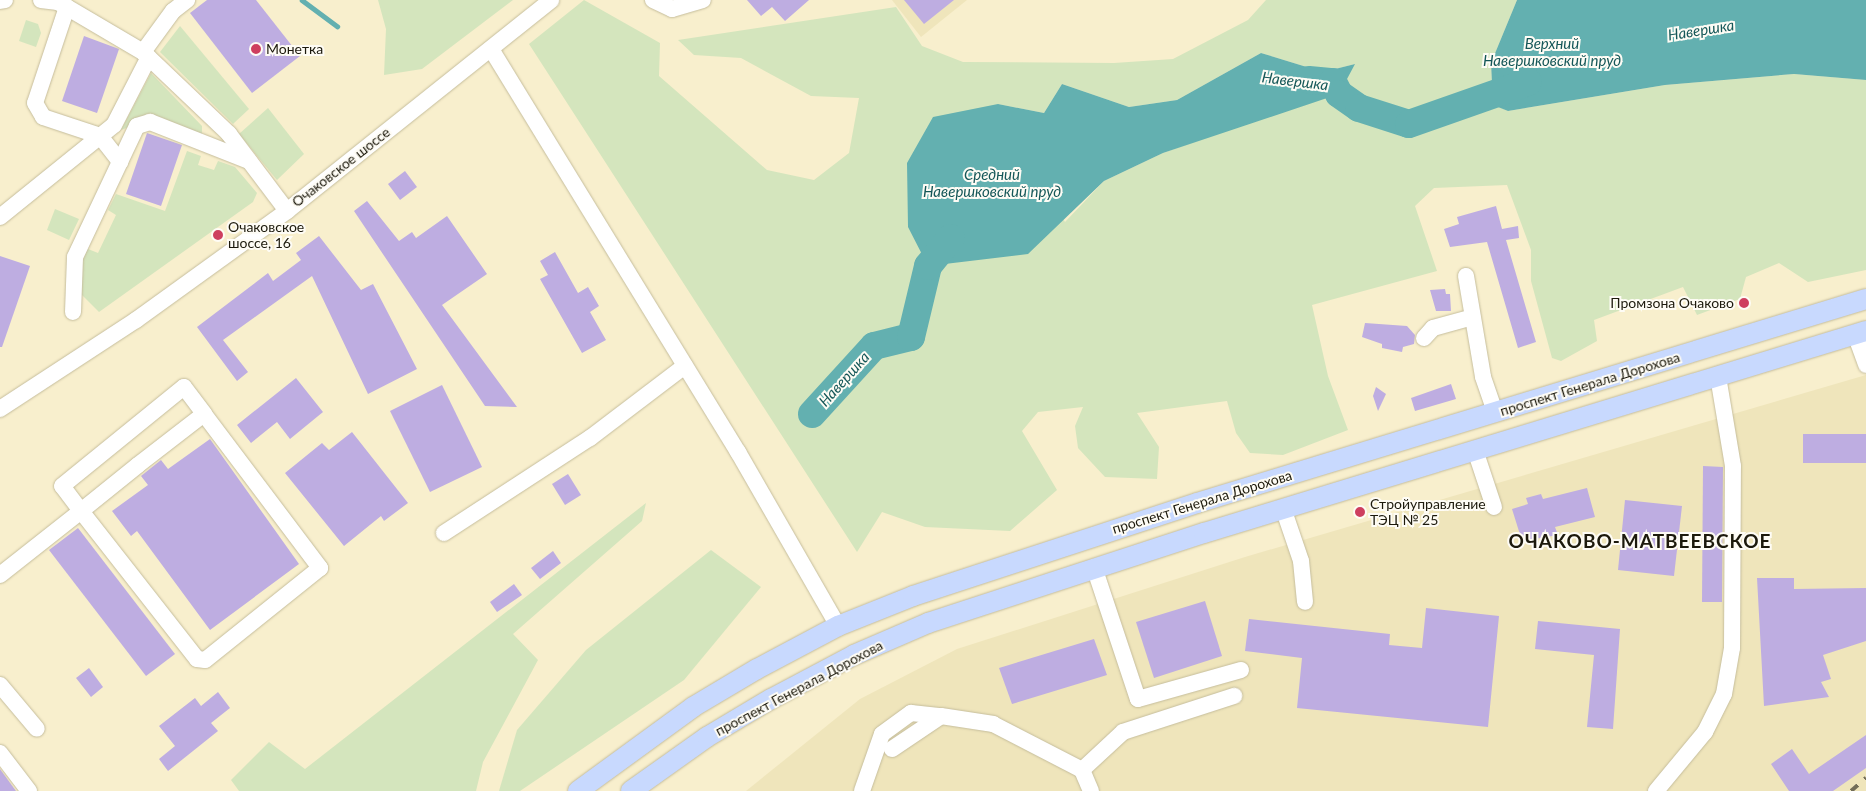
<!DOCTYPE html>
<meta charset="utf-8">
<style>
body{margin:0}
#map{position:relative;width:1866px;height:791px;overflow:hidden;background:#f8efcd;font-family:Lato,sans-serif}
div>[style]{position:absolute}
.built>*{inset:0;background:#efe5bb}
.green>*{inset:0;background:#d4e5bd}
.water>*{inset:0;background:#63b0b0}
.stream>*{height:4.5px;margin:-2.25px;padding:0 2.25px;transform-origin:2.25px;border-radius:2.25px;background:#63b0b0}
.river>*{height:28px;margin:-14px;padding:0 14px;transform-origin:14px;border-radius:14px;background:#63b0b0}
.building>*{inset:0;background:#beade1}
.roads{filter:drop-shadow(0 0 1px #c5bd9c) drop-shadow(0 0 1px #c5bd9c)}
.minor>*{height:16px;margin:-8px;padding:0 8px;transform-origin:8px;border-radius:8px;background:#fff}
.major>*{height:20px;margin:-10px;padding:0 10px;transform-origin:10px;border-radius:10px;background:#c8d9fe}
.rail>*{height:4px;margin-top:-2px;transform-origin:0;background:repeating-linear-gradient(90deg,#726d58 0 9px,transparent 0 18px)}
.dots>*{width:14px;height:14px;translate:-50% -50%;box-sizing:border-box;border:2px solid #fefcf5;border-radius:50%}
span{translate:-50% -50%;white-space:nowrap;text-align:center;line-height:1.15;-webkit-text-stroke:4px #fefcf5;paint-order:stroke}
.poi-label{font-size:14px;color:#1c190c}
.left{translate:0 -50%;text-align:left}
.right{translate:-100% -50%;text-align:right}
.street-label{font-size:14px;color:#1c190c}
.water-label{font-size:15px;color:#155758;font-style:italic}
.district-label{font-size:19px;color:#1c190c;font-weight:700;letter-spacing:1px}
</style>
<div id="map">
<div class="built">
<div style="clip-path:polygon(892px 0,967px 0,921px 37px)"></div>
<div style="clip-path:polygon(1866px 375px,1866px 791px,746px 791px,860px 699px,957px 649px,1245px 557px)"></div>
</div>
<div class="green">
<div style="clip-path:polygon(378px 0,513px 0,422px 69px,384px 75px,386px 29px)"></div>
<div style="clip-path:polygon(evenodd,584px 0,660px 43px,659px 76px,767px 170px,814px 180px,849px 153px,859px 98px,811px 96px,741px 58px,694px 55px,678px 40px,896px 7px,922px 46px,963px 62px,1114px 63px,1173px 59px,1248px 20px,1266px 0,1517px 0,1491px 63px,1493px 104px,1508px 111px,1665px 85px,1794px 74px,1866px 80px,1866px 270px,1808px 282px,1779px 263px,1746px 277px,1740px 299px,1697px 315px,1683px 287px,1594px 320px,1597px 341px,1561px 361px,1552px 358px,1531px 281px,1531px 250px,1507px 185px,1434px 188px,1415px 206px,1437px 271px,1312px 305px,1328px 376px,1348px 430px,1283px 455px,1250px 453px,1236px 433px,1227px 401px,1137px 413px,1159px 447px,1157px 479px,1105px 477px,1078px 448px,1075px 426px,1083px 407px,1038px 412px,1022px 431px,1057px 490px,1010px 531px,925px 527px,882px 512px,857px 552px,529px 44px,584px 0,1261px 53px,1323px 72px,1355px 64px,1241px 125px,1163px 153px,1104px 181px,1065px 222px,998px 104px,1044px 113px,1062px 84px,1129px 107px,1177px 100px,1261px 53px)"></div>
<div style="clip-path:polygon(26px 20px,38px 24px,41px 33px,36px 47px,19px 41px)"></div>
<div style="clip-path:polygon(180px 26px,249px 109px,233px 124px,160px 52px)"></div>
<div style="clip-path:polygon(151px 73px,202px 126px,202px 134px,129px 127px,121px 130px)"></div>
<div style="clip-path:polygon(268px 108px,304px 154px,277px 180px,239px 134px)"></div>
<div style="clip-path:polygon(187px 151px,201px 156px,198px 165px,214px 170px,218px 161px,235px 167px,257px 193px,253px 202px,99px 312px,79px 292px,80px 264px,88px 249px,98px 253px,116px 215px,108px 210px,116px 194px,165px 211px)"></div>
<div style="clip-path:polygon(55px 209px,79px 219px,69px 240px,47px 230px)"></div>
<div style="clip-path:polygon(646px 503px,642px 521px,513px 634px,538px 660px,483px 762px,476px 791px,239px 791px,231px 780px,269px 742px,305px 769px)"></div>
<div style="clip-path:polygon(711px 550px,761px 587px,684px 680px,520px 791px,499px 791px,517px 730px,586px 650px)"></div>
</div>
<div class="water">
<div style="clip-path:polygon(1517px 0,1866px 0,1866px 80px,1794px 74px,1665px 85px,1508px 111px,1493px 105px,1491px 63px)"></div>
<div style="clip-path:polygon(1261px 53px,1323px 72px,1355px 64px,1339px 94px,1163px 153px,1104px 181px,1028px 254px,928px 266px,908px 227px,907px 163px,933px 117px,998px 104px,1044px 113px,1062px 84px,1129px 107px,1177px 100px)"></div>
</div>
<div class="stream">
<div style="left:302px;top:0;width:44px;rotate:36.6deg"></div>
</div>
<div class="river">
<div style="left:1309px;top:80px;width:24px;rotate:5deg"></div>
<div style="left:1333px;top:82px;width:13px;rotate:63deg"></div>
<div style="left:1339px;top:94px;width:24px;rotate:35deg"></div>
<div style="left:1359px;top:108px;width:52px;rotate:17.7deg"></div>
<div style="left:1409px;top:124px;width:126px;rotate:-19.4deg"></div>
<div style="left:812px;top:414px;width:92px;rotate:-47.6deg"></div>
<div style="left:874px;top:346px;width:38px;rotate:-14deg"></div>
<div style="left:911px;top:337px;width:73px;rotate:-76.5deg"></div>
<div style="left:928px;top:266px;width:36px;rotate:-51deg"></div>
</div>
<div class="building">
<div style="clip-path:polygon(207px 0,256px 0,300px 56px,252px 93px,190px 13px)"></div>
<div style="clip-path:polygon(747px 0,809px 0,785px 21px,772px 7px,761px 16px)"></div>
<div style="clip-path:polygon(904px 0,954px 0,924px 24px)"></div>
<div style="clip-path:polygon(84px 36px,119px 49px,97px 113px,62px 101px)"></div>
<div style="clip-path:polygon(147px 133px,182px 145px,161px 206px,126px 194px)"></div>
<div style="clip-path:polygon(405px 171px,417px 187px,400px 200px,388px 184px)"></div>
<div style="clip-path:polygon(367px 201px,399px 241px,412px 232px,416px 238px,447px 216px,487px 274px,442px 305px,517px 407px,485px 406px,354px 211px)"></div>
<div style="clip-path:polygon(1496px 206px,1502px 229px,1518px 226px,1519px 238px,1506px 240px,1536px 342px,1518px 348px,1487px 242px,1450px 247px,1444px 229px,1459px 224px,1457px 217px)"></div>
<div style="clip-path:polygon(319px 236px,361px 290px,373px 284px,417px 369px,368px 394px,312px 276px,223px 340px,248px 372px,237px 381px,197px 327px,268px 273px,273px 281px,301px 260px,296px 253px)"></div>
<div style="clip-path:polygon(555px 252px,578px 293px,588px 287px,599px 306px,590px 312px,606px 340px,582px 353px,540px 279px,548px 275px,540px 261px)"></div>
<div style="clip-path:polygon(0 256px,30px 266px,2px 347px,0 347px)"></div>
<div style="clip-path:polygon(1445px 289px,1446px 294px,1450px 294px,1451px 311px,1436px 311px,1430px 290px)"></div>
<div style="clip-path:polygon(1365px 323px,1407px 326px,1415px 335px,1414px 344px,1403px 347px,1402px 352px,1382px 348px,1382px 344px,1362px 337px)"></div>
<div style="clip-path:polygon(296px 378px,323px 412px,290px 439px,277px 422px,251px 443px,237px 425px)"></div>
<div style="clip-path:polygon(1451px 384px,1456px 399px,1415px 411px,1411px 398px)"></div>
<div style="clip-path:polygon(442px 385px,482px 467px,430px 492px,390px 411px)"></div>
<div style="clip-path:polygon(1376px 387px,1386px 394px,1378px 411px,1373px 396px)"></div>
<div style="clip-path:polygon(352px 432px,408px 503px,384px 521px,381px 516px,344px 546px,285px 473px,322px 443px,329px 450px)"></div>
<div style="clip-path:polygon(1803px 434px,1866px 434px,1866px 463px,1803px 463px)"></div>
<div style="clip-path:polygon(210px 439px,299px 564px,210px 630px,137px 531px,131px 536px,112px 511px,148px 485px,141px 476px,161px 460px,168px 469px)"></div>
<div style="clip-path:polygon(1703px 466px,1723px 467px,1722px 602px,1702px 602px)"></div>
<div style="clip-path:polygon(568px 474px,581px 495px,565px 505px,552px 484px)"></div>
<div style="clip-path:polygon(1587px 488px,1595px 517px,1555px 527px,1558px 535px,1522px 541px,1512px 509px,1528px 504px,1526px 498px,1541px 494px,1543px 499px)"></div>
<div style="clip-path:polygon(1625px 500px,1682px 506px,1674px 576px,1618px 570px)"></div>
<div style="clip-path:polygon(78px 528px,175px 654px,146px 676px,49px 550px)"></div>
<div style="clip-path:polygon(553px 551px,561px 563px,540px 579px,531px 568px)"></div>
<div style="clip-path:polygon(1757px 578px,1794px 578px,1794px 589px,1866px 588px,1866px 641px,1823px 655px,1831px 679px,1821px 682px,1829px 697px,1764px 706px)"></div>
<div style="clip-path:polygon(514px 584px,522px 595px,497px 612px,490px 602px)"></div>
<div style="clip-path:polygon(1205px 601px,1222px 656px,1154px 678px,1136px 622px)"></div>
<div style="clip-path:polygon(1426px 608px,1499px 616px,1488px 727px,1297px 708px,1302px 658px,1245px 651px,1249px 619px,1390px 634px,1389px 645px,1422px 648px)"></div>
<div style="clip-path:polygon(1538px 621px,1620px 629px,1613px 729px,1587px 727px,1594px 655px,1535px 649px)"></div>
<div style="clip-path:polygon(1094px 639px,1107px 675px,1012px 704px,999px 668px)"></div>
<div style="clip-path:polygon(89px 668px,103px 687px,91px 697px,76px 678px)"></div>
<div style="clip-path:polygon(218px 692px,230px 708px,211px 723px,218px 731px,168px 771px,159px 759px,175px 746px,159px 726px,195px 698px,201px 706px)"></div>
<div style="clip-path:polygon(1866px 735px,1866px 768px,1833px 791px,1789px 791px,1771px 764px,1792px 749px,1809px 774px)"></div>
<div style="clip-path:polygon(0 769px,16px 791px,0 791px)"></div>
</div>
<div class="roads">
<div class="minor">
<div style="left:41px;top:0;width:17px;rotate:7deg"></div>
<div style="left:58px;top:2px;width:99px;rotate:30.5deg"></div>
<div style="left:143px;top:52px;width:119px;rotate:43.6deg"></div>
<div style="left:229px;top:134px;width:96px;rotate:53deg"></div>
<div style="left:653px;top:0;width:21px;rotate:25deg"></div>
<div style="left:672px;top:9px;width:32px;rotate:-16deg"></div>
<div style="left:0;top:1px;width:5px;rotate:-11deg"></div>
<div style="left:67px;top:7px;width:101px;rotate:108.4deg"></div>
<div style="left:35px;top:103px;width:16px;rotate:60deg"></div>
<div style="left:43px;top:117px;width:60px;rotate:18.4deg"></div>
<div style="left:100px;top:136px;width:33px;rotate:52deg"></div>
<div style="left:491px;top:49px;width:473px;rotate:58.5deg"></div>
<div style="left:738px;top:452px;width:201px;rotate:60.1deg"></div>
<div style="left:143px;top:52px;width:51px;rotate:-53.8deg"></div>
<div style="left:173px;top:11px;width:18px;rotate:-38deg"></div>
<div style="left:0;top:217px;width:146px;rotate:-38.9deg"></div>
<div style="left:114px;top:125px;width:76px;rotate:-62.8deg"></div>
<div style="left:1466px;top:276px;width:102px;rotate:80.4deg"></div>
<div style="left:1483px;top:377px;width:37px;rotate:71deg"></div>
<div style="left:73px;top:312px;width:55px;rotate:-87.9deg"></div>
<div style="left:75px;top:257px;width:145px;rotate:-64.7deg"></div>
<div style="left:137px;top:126px;width:14px;rotate:-17deg"></div>
<div style="left:150px;top:122px;width:106px;rotate:21.5deg"></div>
<div style="left:1855px;top:334px;width:33px;rotate:70deg"></div>
<div style="left:1424px;top:338px;width:13px;rotate:-48deg"></div>
<div style="left:1433px;top:328px;width:41px;rotate:-15.4deg"></div>
<div style="left:0;top:409px;width:163px;rotate:-33.2deg"></div>
<div style="left:136px;top:320px;width:186px;rotate:-35.8deg"></div>
<div style="left:287px;top:211px;width:338px;rotate:-38.6deg"></div>
<div style="left:1475px;top:450px;width:60px;rotate:71.6deg"></div>
<div style="left:1283px;top:508px;width:56px;rotate:71.2deg"></div>
<div style="left:1301px;top:561px;width:41px;rotate:84.4deg"></div>
<div style="left:444px;top:533px;width:174px;rotate:-33.1deg"></div>
<div style="left:590px;top:438px;width:119px;rotate:-37.2deg"></div>
<div style="left:1094px;top:567px;width:139px;rotate:71.6deg"></div>
<div style="left:1138px;top:699px;width:107px;rotate:-15.7deg"></div>
<div style="left:0;top:575px;width:103px;rotate:-38.3deg"></div>
<div style="left:81px;top:511px;width:73px;rotate:-38.9deg"></div>
<div style="left:138px;top:465px;width:83px;rotate:-37.7deg"></div>
<div style="left:204px;top:414px;width:193px;rotate:53deg"></div>
<div style="left:320px;top:568px;width:147px;rotate:141.3deg"></div>
<div style="left:205px;top:660px;width:8px;rotate:-173deg"></div>
<div style="left:197px;top:659px;width:188px;rotate:-128.1deg"></div>
<div style="left:81px;top:511px;width:31px;rotate:-127deg"></div>
<div style="left:62px;top:486px;width:157px;rotate:-39.1deg"></div>
<div style="left:184px;top:387px;width:34px;rotate:53deg"></div>
<div style="left:0;top:685px;width:57px;rotate:49.9deg"></div>
<div style="left:892px;top:749px;width:59px;rotate:-34deg"></div>
<div style="left:941px;top:716px;width:53px;rotate:8.7deg"></div>
<div style="left:993px;top:724px;width:100px;rotate:27.3deg"></div>
<div style="left:1082px;top:770px;width:23px;rotate:67deg"></div>
<div style="left:0;top:753px;width:48px;rotate:52.7deg"></div>
<div style="left:1082px;top:770px;width:56px;rotate:-42.8deg"></div>
<div style="left:1123px;top:732px;width:117px;rotate:-18deg"></div>
<div style="left:862px;top:791px;width:60px;rotate:-70.7deg"></div>
<div style="left:882px;top:734px;width:36px;rotate:-36deg"></div>
<div style="left:911px;top:713px;width:30px;rotate:6deg"></div>
<div style="left:1656px;top:791px;width:77px;rotate:-50.3deg"></div>
<div style="left:1705px;top:732px;width:42px;rotate:-63.4deg"></div>
<div style="left:1724px;top:694px;width:47px;rotate:-80.1deg"></div>
<div style="left:1732px;top:648px;width:182px;rotate:-89.7deg"></div>
<div style="left:1733px;top:466px;width:91px;rotate:-99.5deg"></div>
</div>
<div class="major">
<div style="left:578px;top:791px;width:142px;rotate:-36.1deg"></div>
<div style="left:693px;top:707px;width:74px;rotate:-30.7deg"></div>
<div style="left:757px;top:669px;width:92px;rotate:-28deg"></div>
<div style="left:838px;top:626px;width:81px;rotate:-21.8deg"></div>
<div style="left:913px;top:596px;width:299px;rotate:-18.1deg"></div>
<div style="left:1197px;top:503px;width:699px;rotate:-16.96deg"></div>
<div style="left:631px;top:791px;width:93px;rotate:-35.4deg"></div>
<div style="left:707px;top:737px;width:74px;rotate:-30.7deg"></div>
<div style="left:771px;top:699px;width:94px;rotate:-27.9deg"></div>
<div style="left:854px;top:655px;width:81px;rotate:-23.4deg"></div>
<div style="left:928px;top:623px;width:290px;rotate:-18.1deg"></div>
<div style="left:1204px;top:533px;width:692px;rotate:-16.97deg"></div>
</div>
</div>
<div class="rail">
<div style="left:1851px;top:791px;width:20px;rotate:-41deg"></div>
</div>
<div class="dots">
<div style="left:256px;top:49px;background:#ce3f5f"></div>
<div style="left:218px;top:235px;background:#ce3f5f"></div>
<div style="left:1744px;top:303px;background:#ce3f5f"></div>
<div style="left:1360px;top:512px;background:#ce3f5f"></div>
</div>
<div class="poi-label">
<span class="left" style="left:266px;top:49px">Монетка</span>
<span class="left" style="left:228px;top:235px">Очаковское<br>шоссе, 16</span>
<span class="right" style="left:1734px;top:303px">Промзона Очаково</span>
<span class="left" style="left:1370px;top:512px">Стройуправление<br>ТЭЦ № 25</span>
</div>
<div class="street-label">
<span style="left:341px;top:167px;rotate:-38deg">Очаковское шоссе</span>
<span style="left:1590px;top:384px;rotate:-17deg">проспект Генерала Дорохова</span>
<span style="left:1202px;top:502px;rotate:-17deg">проспект Генерала Дорохова</span>
<span style="left:799px;top:688px;rotate:-28deg">проспект Генерала Дорохова</span>
</div>
<div class="water-label">
<span style="left:1701px;top:30px;rotate:-9deg">Навершка</span>
<span style="left:1552px;top:52px">Верхний<br>Навершковский пруд</span>
<span style="left:1295px;top:81px;rotate:7deg">Навершка</span>
<span style="left:992px;top:183px">Средний<br>Навершковский пруд</span>
<span style="left:844px;top:379px;rotate:-48deg">Навершка</span>
</div>
<div class="district-label">
<span style="left:1640px;top:541px">ОЧАКОВО-МАТВЕЕВСКОЕ</span>
</div>
</div>
